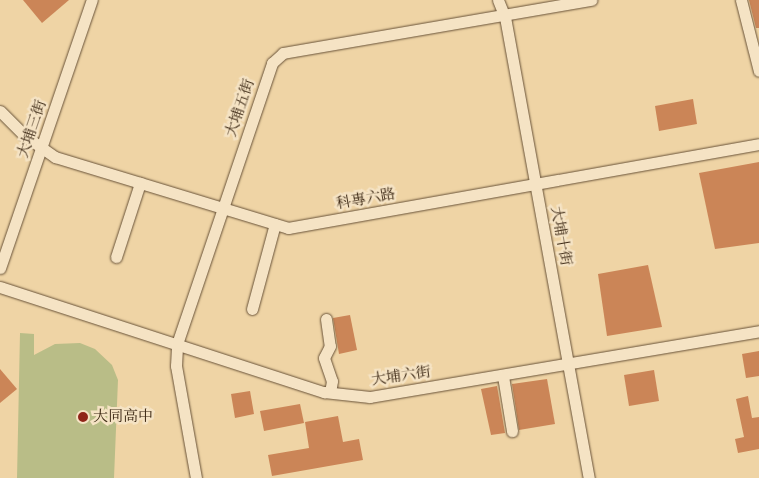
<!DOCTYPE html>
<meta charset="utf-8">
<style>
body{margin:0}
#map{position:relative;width:759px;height:478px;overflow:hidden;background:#efd4a5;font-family:"IM FELL Double Pica","Noto Serif TC",serif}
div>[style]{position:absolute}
.green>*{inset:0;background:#b9bd87}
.building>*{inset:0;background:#cb8557}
.roads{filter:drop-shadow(0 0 1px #685238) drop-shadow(0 0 1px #685238)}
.street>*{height:11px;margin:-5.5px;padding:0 5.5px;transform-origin:5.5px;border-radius:5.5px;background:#f5e3c4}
.dots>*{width:14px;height:14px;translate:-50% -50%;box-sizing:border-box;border:2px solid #f5e3c4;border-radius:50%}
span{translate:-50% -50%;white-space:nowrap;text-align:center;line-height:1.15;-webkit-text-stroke:5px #f5e3c4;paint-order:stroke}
.street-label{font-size:15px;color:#3b2713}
.poi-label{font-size:15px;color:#3b2713}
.left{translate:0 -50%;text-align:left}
</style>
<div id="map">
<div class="green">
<div style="clip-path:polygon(20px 333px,34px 334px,34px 355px,55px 344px,80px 343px,95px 349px,112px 365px,118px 380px,114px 478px,17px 478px)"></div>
</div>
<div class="building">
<div style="clip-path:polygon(23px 0,69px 0,42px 23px)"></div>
<div style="clip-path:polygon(749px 0,759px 0,759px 28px,756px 28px)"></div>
<div style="clip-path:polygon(693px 99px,697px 124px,659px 131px,655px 106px)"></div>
<div style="clip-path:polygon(759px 162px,759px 243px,715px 249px,699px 173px)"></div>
<div style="clip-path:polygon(648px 265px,662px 327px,607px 336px,598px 274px)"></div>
<div style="clip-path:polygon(350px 315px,357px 350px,339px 354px,333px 318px)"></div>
<div style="clip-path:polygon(759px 351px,759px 376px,746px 378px,742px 354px)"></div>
<div style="clip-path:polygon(0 369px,17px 389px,0 403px)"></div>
<div style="clip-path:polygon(654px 370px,659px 401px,629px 406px,624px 375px)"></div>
<div style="clip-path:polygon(547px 379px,555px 424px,519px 430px,512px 384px)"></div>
<div style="clip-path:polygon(497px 386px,505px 433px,491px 435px,481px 389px)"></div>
<div style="clip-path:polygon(250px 391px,254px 414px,235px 418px,231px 394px)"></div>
<div style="clip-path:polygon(748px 396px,752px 418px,759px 417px,759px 449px,738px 453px,735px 439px,744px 437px,736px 399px)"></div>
<div style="clip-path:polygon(300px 404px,304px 423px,264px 431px,260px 411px)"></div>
<div style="clip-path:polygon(338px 416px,343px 442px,359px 439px,363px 460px,272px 476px,268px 455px,309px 448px,305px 422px)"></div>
</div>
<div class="roads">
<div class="street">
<div style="left:498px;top:0;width:18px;rotate:68deg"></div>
<div style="left:505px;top:17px;width:469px;rotate:79.7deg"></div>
<div style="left:741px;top:0;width:73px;rotate:75.8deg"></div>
<div style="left:0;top:111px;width:35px;rotate:45deg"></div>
<div style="left:25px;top:136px;width:37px;rotate:35deg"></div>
<div style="left:55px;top:157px;width:244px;rotate:16.9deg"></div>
<div style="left:288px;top:228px;width:478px;rotate:-10.1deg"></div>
<div style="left:116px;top:257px;width:78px;rotate:-72deg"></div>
<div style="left:0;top:268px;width:283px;rotate:-71.1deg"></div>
<div style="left:0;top:287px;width:341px;rotate:18deg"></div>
<div style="left:324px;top:392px;width:46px;rotate:6.2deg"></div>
<div style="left:370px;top:397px;width:395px;rotate:-9.6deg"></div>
<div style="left:252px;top:309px;width:88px;rotate:-74.9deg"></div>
<div style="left:326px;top:319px;width:27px;rotate:82deg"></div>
<div style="left:330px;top:346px;width:13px;rotate:117deg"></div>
<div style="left:324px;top:358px;width:24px;rotate:71deg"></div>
<div style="left:332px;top:381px;width:11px;rotate:100deg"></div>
<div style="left:503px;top:376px;width:56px;rotate:80.7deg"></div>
<div style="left:196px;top:478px;width:114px;rotate:-100.1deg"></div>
<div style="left:176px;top:366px;width:22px;rotate:-87deg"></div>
<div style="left:177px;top:344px;width:297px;rotate:-71.3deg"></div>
<div style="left:272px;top:63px;width:15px;rotate:-42deg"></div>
<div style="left:283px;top:53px;width:313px;rotate:-9.8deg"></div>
</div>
</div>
<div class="dots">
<div style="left:83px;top:417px;background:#8f2418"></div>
</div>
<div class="street-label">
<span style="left:240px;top:108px;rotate:-71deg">大埔五街</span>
<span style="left:32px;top:129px;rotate:-71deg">大埔三街</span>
<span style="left:366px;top:199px;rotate:-10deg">科專六路</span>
<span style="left:561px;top:236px;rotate:80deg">大埔十街</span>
<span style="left:401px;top:376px;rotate:-8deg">大埔六街</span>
</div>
<div class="poi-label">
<span class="left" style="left:93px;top:417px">大同高中</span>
</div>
</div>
